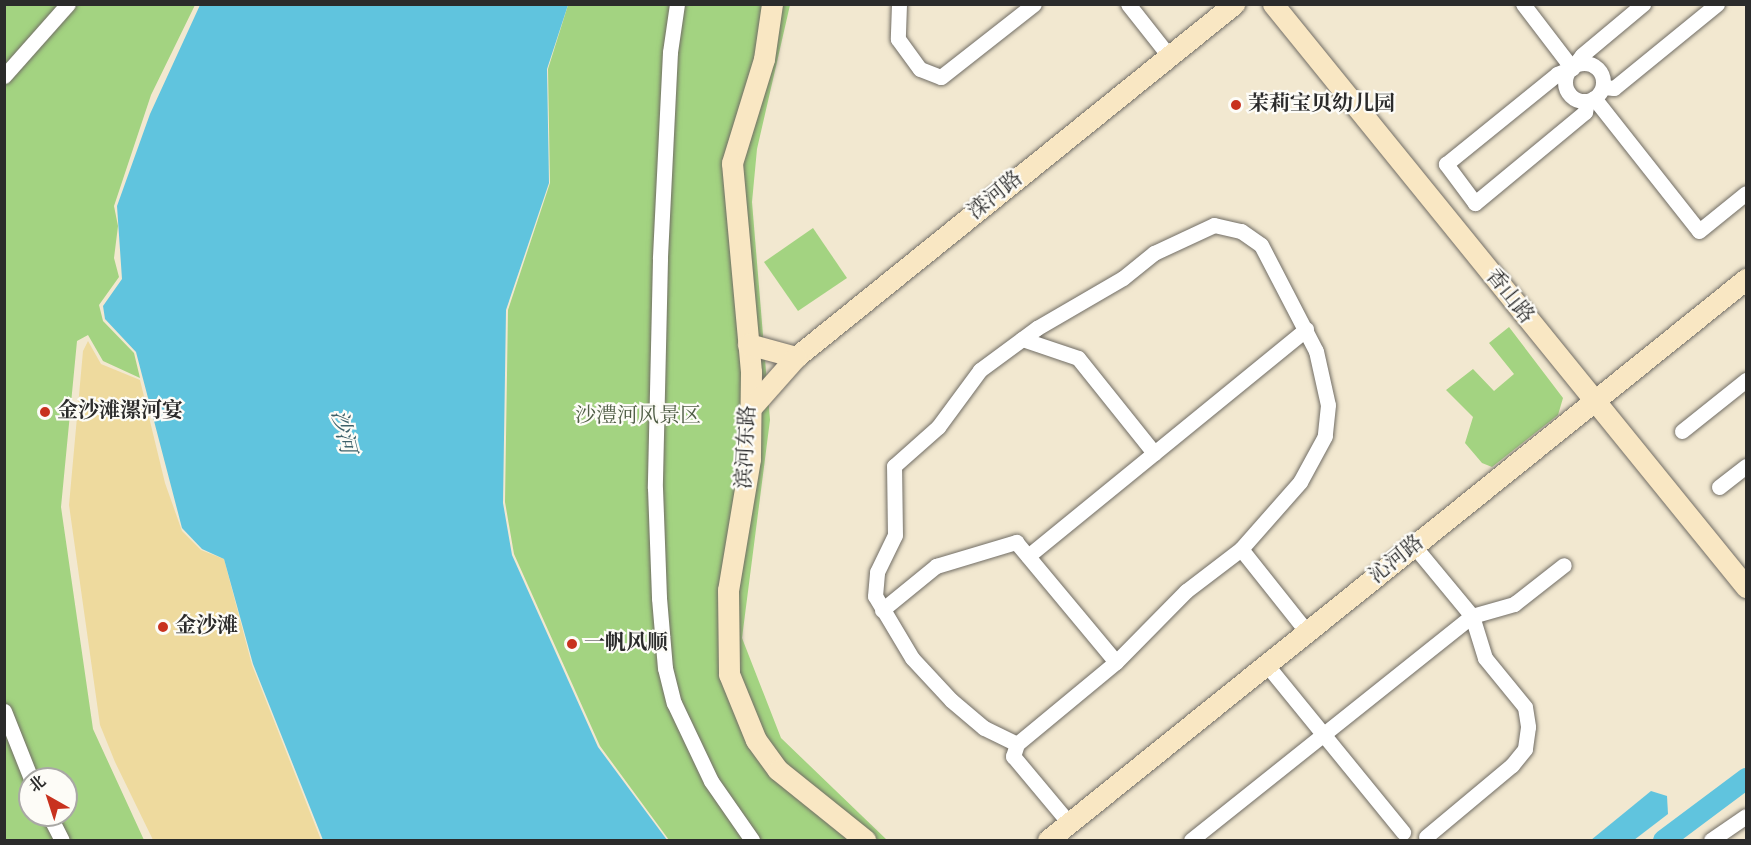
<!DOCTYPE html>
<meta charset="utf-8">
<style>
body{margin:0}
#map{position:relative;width:1751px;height:845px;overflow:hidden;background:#f2e8d0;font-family:Vollkorn,"Noto Serif SC",serif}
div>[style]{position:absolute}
.green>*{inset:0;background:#a3d381}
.sand>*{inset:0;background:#eeda9e}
.water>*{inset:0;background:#60c4de}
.river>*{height:21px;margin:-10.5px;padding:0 10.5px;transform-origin:10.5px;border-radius:10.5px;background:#60c4de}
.roads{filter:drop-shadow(0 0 2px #716d65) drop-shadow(0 0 2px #716d65)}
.street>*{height:15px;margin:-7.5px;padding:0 7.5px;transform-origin:7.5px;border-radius:7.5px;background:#fff}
.street>.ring{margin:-7.5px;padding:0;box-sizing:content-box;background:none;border:15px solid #fff;border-radius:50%}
.secondary>*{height:21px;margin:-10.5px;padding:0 10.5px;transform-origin:10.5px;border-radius:10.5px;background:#f9e7c3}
.dots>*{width:16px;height:16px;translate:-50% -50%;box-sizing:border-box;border:3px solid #fdfcf7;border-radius:50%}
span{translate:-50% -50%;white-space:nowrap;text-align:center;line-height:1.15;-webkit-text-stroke:4.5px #fdfcf7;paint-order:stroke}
.poi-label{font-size:21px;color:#2b2b2b;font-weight:700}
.left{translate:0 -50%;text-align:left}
.street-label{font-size:21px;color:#2b2b2b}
.park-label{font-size:21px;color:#4f5d45}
.water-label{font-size:22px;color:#3e616a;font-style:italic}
.frame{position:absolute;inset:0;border:6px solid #2b2b2b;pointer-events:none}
.north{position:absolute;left:18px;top:767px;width:60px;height:60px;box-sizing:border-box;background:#fdfcf7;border:2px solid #a9a8a5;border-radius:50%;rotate:321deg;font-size:16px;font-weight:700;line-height:24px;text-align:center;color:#2b2b2b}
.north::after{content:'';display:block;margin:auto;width:21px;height:27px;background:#c8321e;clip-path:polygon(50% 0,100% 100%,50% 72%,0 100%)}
</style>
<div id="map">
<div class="green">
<div style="clip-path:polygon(evenodd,5px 5px,195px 5px,151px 95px,114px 206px,118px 226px,114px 258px,119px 277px,99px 305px,103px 321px,134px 353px,140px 378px,103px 361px,88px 335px,77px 341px,61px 507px,93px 729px,144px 840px,5px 840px,5px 5px,30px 779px,66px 779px,66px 815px,30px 815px,30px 779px)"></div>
<div style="clip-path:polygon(568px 5px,790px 5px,757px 149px,752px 202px,770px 420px,742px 638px,781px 738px,887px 840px,669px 840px,600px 746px,514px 554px,505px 502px,508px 310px,550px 183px,548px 69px)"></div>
<div style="clip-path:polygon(813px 228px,847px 278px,798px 311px,764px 262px)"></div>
<div style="clip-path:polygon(1509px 327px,1563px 398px,1558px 415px,1492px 467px,1482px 463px,1465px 443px,1473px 417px,1446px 390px,1473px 369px,1494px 391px,1514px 374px,1489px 343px)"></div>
</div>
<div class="sand">
<div style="clip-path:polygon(88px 341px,101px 364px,140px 380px,165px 483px,182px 531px,201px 550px,224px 559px,252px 665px,321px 840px,153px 840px,115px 762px,100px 725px,69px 505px,83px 351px)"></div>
</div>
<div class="water">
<div style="clip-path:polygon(200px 5px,568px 5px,547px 69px,549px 183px,506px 310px,503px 503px,512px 555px,598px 747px,667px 840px,323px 840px,253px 664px,224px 559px,202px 549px,182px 528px,136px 352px,105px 319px,103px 306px,122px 279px,117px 206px,150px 114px)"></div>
<div style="clip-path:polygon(1651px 791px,1667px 796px,1668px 814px,1634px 840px,1591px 840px)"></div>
</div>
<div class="river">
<div style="left:1663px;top:840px;width:104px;rotate:-36.8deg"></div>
</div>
<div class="roads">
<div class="street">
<div style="left:677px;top:4px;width:49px;rotate:98.3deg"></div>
<div style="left:670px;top:52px;width:207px;rotate:92.8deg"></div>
<div style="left:660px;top:259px;width:229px;rotate:91.3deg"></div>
<div style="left:655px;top:488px;width:110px;rotate:87.9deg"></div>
<div style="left:659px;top:598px;width:70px;rotate:85.1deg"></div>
<div style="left:665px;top:668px;width:36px;rotate:76deg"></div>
<div style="left:674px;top:703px;width:86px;rotate:64.6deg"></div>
<div style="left:711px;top:781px;width:72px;rotate:55.2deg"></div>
<div style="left:899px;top:4px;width:35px;rotate:92deg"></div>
<div style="left:898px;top:39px;width:37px;rotate:54deg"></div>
<div style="left:920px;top:69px;width:22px;rotate:21deg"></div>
<div style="left:941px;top:77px;width:118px;rotate:-38.1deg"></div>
<div style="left:1128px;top:4px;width:66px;rotate:51.7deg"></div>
<div style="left:1523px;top:4px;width:81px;rotate:52.6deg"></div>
<div class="ring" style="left:1565px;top:63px;width:23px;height:23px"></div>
<div style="left:4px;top:76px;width:96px;rotate:-48.4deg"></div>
<div style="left:1603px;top:87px;width:11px;rotate:5deg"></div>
<div style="left:1614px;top:88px;width:133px;rotate:-39.2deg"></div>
<div style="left:1594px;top:98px;width:169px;rotate:51.7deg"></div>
<div style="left:1699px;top:231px;width:60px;rotate:-39deg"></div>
<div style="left:1587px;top:101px;width:11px;rotate:100deg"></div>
<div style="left:1585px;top:112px;width:143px;rotate:140.4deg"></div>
<div style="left:1475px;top:203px;width:49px;rotate:-126.6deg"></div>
<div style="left:1446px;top:164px;width:143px;rotate:-39deg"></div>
<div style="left:1557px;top:74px;width:16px;rotate:-22deg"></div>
<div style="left:1572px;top:68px;width:16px;rotate:-52deg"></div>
<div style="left:1582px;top:55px;width:80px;rotate:-39.9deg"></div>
<div style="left:1022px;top:339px;width:59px;rotate:18.7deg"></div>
<div style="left:1078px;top:358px;width:122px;rotate:51.3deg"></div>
<div style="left:1682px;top:431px;width:82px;rotate:-38.6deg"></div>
<div style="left:1719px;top:487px;width:34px;rotate:-38deg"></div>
<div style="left:1414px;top:546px;width:91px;rotate:50.4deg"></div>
<div style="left:1472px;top:616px;width:44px;rotate:72.8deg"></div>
<div style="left:1485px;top:658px;width:63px;rotate:50.8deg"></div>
<div style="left:1525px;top:707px;width:20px;rotate:81deg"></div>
<div style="left:1528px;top:727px;width:22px;rotate:98deg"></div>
<div style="left:1525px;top:749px;width:21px;rotate:129deg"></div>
<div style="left:1512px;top:765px;width:112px;rotate:140.1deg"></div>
<div style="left:1241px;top:549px;width:69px;rotate:142.6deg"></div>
<div style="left:1186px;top:591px;width:100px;rotate:134.6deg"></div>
<div style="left:1116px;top:662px;width:129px;rotate:140.4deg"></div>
<div style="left:1017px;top:744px;width:37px;rotate:-154deg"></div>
<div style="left:984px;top:728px;width:43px;rotate:-139.7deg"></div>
<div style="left:951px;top:700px;width:57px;rotate:-132.9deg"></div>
<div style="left:912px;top:658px;width:72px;rotate:-120.8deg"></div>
<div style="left:875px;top:596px;width:24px;rotate:-85deg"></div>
<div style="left:877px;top:572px;width:41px;rotate:-64.1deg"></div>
<div style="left:895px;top:535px;width:69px;rotate:-90.8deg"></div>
<div style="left:894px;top:466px;width:59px;rotate:-41.6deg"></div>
<div style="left:938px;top:427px;width:71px;rotate:-53.6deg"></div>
<div style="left:980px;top:370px;width:71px;rotate:-36.4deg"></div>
<div style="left:1037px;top:328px;width:99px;rotate:-30.2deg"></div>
<div style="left:1123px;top:278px;width:40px;rotate:-39deg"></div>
<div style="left:1154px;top:253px;width:66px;rotate:-25deg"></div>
<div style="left:1214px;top:225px;width:28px;rotate:13deg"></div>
<div style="left:1241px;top:231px;width:24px;rotate:35deg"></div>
<div style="left:1261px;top:245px;width:119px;rotate:62.6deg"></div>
<div style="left:1316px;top:351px;width:55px;rotate:77.5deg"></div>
<div style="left:1328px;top:405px;width:31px;rotate:96deg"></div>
<div style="left:1325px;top:436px;width:52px;rotate:118.5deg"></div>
<div style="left:1300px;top:482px;width:89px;rotate:131.4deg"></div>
<div style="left:1241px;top:549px;width:106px;rotate:51.5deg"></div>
<div style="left:1028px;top:556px;width:359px;rotate:-39.2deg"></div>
<div style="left:882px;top:610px;width:70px;rotate:-39.2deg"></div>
<div style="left:936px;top:566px;width:84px;rotate:-16.7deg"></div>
<div style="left:1016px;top:542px;width:156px;rotate:50.2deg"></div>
<div style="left:1266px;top:664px;width:217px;rotate:50.8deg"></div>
<div style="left:4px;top:711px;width:73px;rotate:68.3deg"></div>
<div style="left:1017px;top:744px;width:13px;rotate:108deg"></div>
<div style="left:1013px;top:756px;width:87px;rotate:50.1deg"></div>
<div style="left:49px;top:815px;width:28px;rotate:63deg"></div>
<div style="left:1191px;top:840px;width:359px;rotate:-38.6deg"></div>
<div style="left:1472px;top:616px;width:44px;rotate:-15.9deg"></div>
<div style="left:1514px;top:604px;width:63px;rotate:-38deg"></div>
<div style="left:1711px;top:840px;width:42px;rotate:-34.4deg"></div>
</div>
<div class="secondary">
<div style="left:772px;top:4px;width:56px;rotate:98.3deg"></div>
<div style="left:764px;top:59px;width:109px;rotate:107.1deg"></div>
<div style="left:732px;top:163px;width:210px;rotate:84.8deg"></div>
<div style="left:751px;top:372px;width:87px;rotate:90.7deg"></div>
<div style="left:750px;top:459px;width:133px;rotate:99.5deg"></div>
<div style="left:728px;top:590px;width:84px;rotate:89.3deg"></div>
<div style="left:729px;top:674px;width:71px;rotate:67.8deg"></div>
<div style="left:756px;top:740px;width:37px;rotate:54deg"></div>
<div style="left:778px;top:770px;width:112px;rotate:38.8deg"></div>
<div style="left:1273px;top:4px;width:751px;rotate:50.95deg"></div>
<div style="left:748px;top:344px;width:50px;rotate:15.2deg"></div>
<div style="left:796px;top:357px;width:563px;rotate:-38.87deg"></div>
<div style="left:750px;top:409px;width:69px;rotate:-48.5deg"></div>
<div style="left:1048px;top:840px;width:896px;rotate:-38.79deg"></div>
</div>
</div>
<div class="dots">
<div style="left:1236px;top:105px;background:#c8321e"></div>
<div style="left:45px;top:412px;background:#c8321e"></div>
<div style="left:163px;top:627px;background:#c8321e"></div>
<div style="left:572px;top:644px;background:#c8321e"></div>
</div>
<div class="poi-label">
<span class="left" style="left:1248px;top:105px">茉莉宝贝幼儿园</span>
<span class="left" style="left:57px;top:412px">金沙滩漯河宴</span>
<span class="left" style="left:175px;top:627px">金沙滩</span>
<span class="left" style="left:584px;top:644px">一帆风顺</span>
</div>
<div class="street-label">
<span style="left:996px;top:196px;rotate:-39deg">滦河路</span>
<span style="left:1509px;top:297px;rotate:51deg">香山路</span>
<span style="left:747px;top:447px;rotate:-87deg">滨河东路</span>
<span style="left:1397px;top:560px;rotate:-39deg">沁河路</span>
</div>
<div class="park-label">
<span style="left:638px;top:417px">沙澧河风景区</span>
</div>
<div class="water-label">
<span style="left:342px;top:432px;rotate:76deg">沙河</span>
</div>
<div class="frame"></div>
<div class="north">北</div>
</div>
